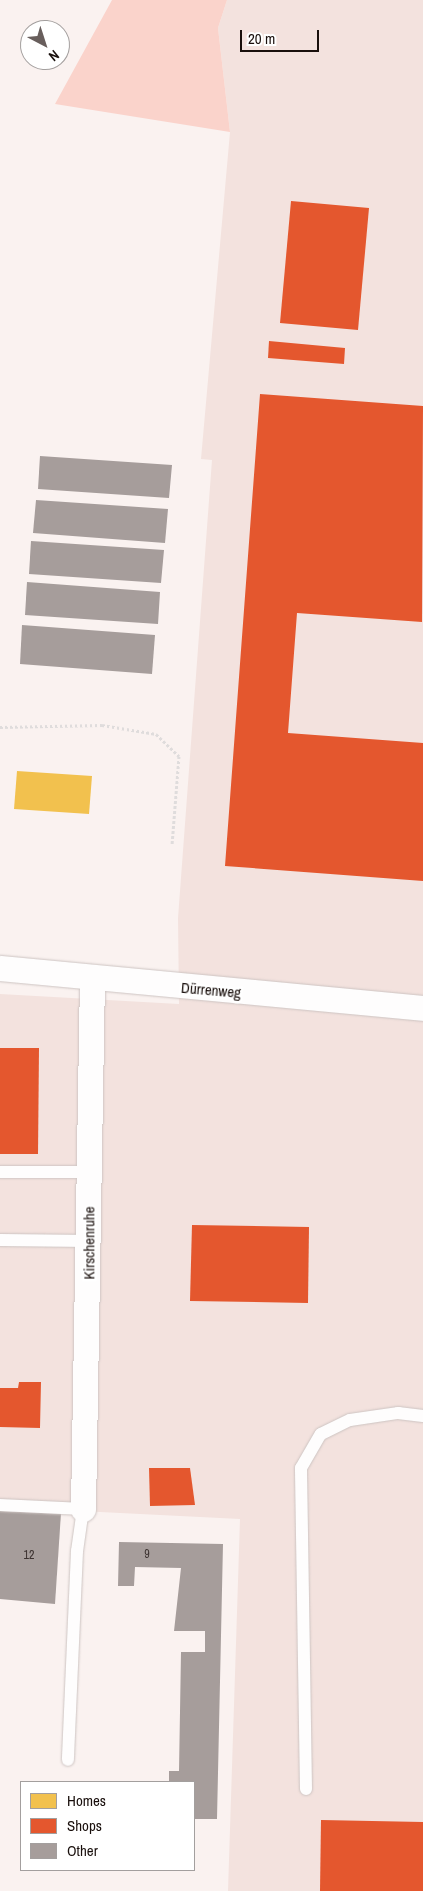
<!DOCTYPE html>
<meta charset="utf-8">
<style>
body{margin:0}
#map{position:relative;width:423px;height:1891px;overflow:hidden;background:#faf2f0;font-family:"Archivo Narrow",sans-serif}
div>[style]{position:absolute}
.built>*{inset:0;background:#f3e2de}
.green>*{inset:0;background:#fad3cb}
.homes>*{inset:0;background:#f2c14e}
.shops>*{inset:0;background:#e4572e}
.building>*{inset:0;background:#a69d9b}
.path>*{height:3px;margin-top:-1.5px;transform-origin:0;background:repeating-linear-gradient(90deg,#dfdcdc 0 2.5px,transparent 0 5px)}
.roads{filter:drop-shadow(0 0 1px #cdc4c2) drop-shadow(0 0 1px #cdc4c2)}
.service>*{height:12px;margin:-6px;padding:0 6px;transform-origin:6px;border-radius:6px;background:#fefdfd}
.minor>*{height:25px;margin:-12.5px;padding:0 12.5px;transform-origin:12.5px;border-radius:12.5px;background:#fefdfd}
span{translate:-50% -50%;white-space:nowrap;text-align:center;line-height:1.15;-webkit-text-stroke:5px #fff;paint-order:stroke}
.number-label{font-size:12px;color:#3c3230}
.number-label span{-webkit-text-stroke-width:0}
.street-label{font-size:15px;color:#190f0c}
.legend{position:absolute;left:20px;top:1781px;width:175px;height:90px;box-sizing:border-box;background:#fff;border:1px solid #a39f9e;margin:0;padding:6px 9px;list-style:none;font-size:15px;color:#190f0c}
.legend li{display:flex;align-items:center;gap:10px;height:25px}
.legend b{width:25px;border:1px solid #a39f9e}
.north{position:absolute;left:20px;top:20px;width:50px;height:50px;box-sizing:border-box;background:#fff;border:1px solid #a39f9e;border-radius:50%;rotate:140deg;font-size:14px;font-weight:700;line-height:20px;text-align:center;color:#190f0c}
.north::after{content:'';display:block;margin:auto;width:18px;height:22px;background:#685e5c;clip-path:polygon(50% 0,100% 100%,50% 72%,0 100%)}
.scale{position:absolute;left:240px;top:30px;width:79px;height:22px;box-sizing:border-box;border:2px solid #190f0c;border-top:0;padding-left:6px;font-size:15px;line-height:18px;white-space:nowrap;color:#190f0c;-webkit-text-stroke:4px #fff;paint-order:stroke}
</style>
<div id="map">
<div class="built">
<div style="clip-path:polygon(227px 0,423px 0,423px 1891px,228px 1891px,240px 1519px,0 1507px,0 994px,179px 1004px,178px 918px,212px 460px,201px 459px,230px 132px,218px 28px)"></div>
</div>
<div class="green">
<div style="clip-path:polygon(112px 0,227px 0,218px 28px,230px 132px,55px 104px)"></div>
</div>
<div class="homes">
<div style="clip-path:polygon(17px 771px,92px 776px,89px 814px,14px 809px)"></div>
</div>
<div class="shops">
<div style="clip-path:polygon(291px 201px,369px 208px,358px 330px,280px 323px)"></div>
<div style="clip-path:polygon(269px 341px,345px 348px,344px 364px,268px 358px)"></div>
<div style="clip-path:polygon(260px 394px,423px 406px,422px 622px,297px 613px,288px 733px,423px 743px,423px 881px,225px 866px)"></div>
<div style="clip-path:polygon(0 1048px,39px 1048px,38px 1154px,0 1154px)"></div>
<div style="clip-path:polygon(192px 1225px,309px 1227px,308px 1303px,190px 1301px)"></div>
<div style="clip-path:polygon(19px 1382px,41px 1382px,40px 1428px,0 1427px,0 1388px,18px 1388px)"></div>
<div style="clip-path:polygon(149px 1468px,190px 1468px,195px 1505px,150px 1506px)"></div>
<div style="clip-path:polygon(321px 1820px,423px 1822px,423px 1891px,320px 1891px)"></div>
</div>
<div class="building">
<div style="clip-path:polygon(40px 456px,172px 465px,169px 498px,38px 489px)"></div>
<div style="clip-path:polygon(36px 500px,168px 509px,165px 543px,33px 533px)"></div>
<div style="clip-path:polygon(31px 541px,164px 550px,161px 583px,29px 574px)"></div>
<div style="clip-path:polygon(27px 582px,160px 592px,158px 624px,25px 615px)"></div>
<div style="clip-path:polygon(22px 625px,155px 635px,152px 674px,20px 664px)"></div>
<div style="clip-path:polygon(0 1511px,61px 1513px,55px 1604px,0 1599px)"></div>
<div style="clip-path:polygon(119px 1542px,223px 1544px,217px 1819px,194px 1819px,194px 1782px,169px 1782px,169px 1771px,179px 1771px,181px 1652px,205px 1652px,205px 1631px,174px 1631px,181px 1568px,135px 1567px,134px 1586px,118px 1586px)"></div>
</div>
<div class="path">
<div style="left:0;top:727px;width:102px;rotate:-1.1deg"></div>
<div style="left:102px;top:725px;width:55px;rotate:9.5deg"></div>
<div style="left:156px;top:734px;width:32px;rotate:44deg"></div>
<div style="left:179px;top:756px;width:88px;rotate:94.5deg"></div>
</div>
<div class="roads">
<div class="service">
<div style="left:0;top:1172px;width:90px"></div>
<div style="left:0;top:1240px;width:90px;rotate:0.6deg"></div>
<div style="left:0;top:1505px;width:83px;rotate:2.8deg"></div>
<div style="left:83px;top:1509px;width:42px;rotate:98.1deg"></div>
<div style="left:77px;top:1551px;width:209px;rotate:92.5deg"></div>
<div style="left:306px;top:1789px;width:321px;rotate:-90.9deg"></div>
<div style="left:301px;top:1468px;width:39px;rotate:-60deg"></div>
<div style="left:321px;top:1434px;width:32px;rotate:-26deg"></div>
<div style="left:350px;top:1420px;width:49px;rotate:-8.3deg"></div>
<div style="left:398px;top:1413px;width:25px;rotate:7deg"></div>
</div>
<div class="minor">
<div style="left:0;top:968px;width:425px;rotate:5.4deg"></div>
<div style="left:83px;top:1509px;width:532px;rotate:-89.03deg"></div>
</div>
</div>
<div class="number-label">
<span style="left:147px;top:1555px">9</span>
<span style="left:29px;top:1556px">12</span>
</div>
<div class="street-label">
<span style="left:211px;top:990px;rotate:5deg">Dürrenweg</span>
<span style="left:89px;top:1243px;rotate:-90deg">Kirschenruhe</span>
</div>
<ul class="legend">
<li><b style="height:14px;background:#f2c14e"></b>Homes</li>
<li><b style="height:14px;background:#e4572e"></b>Shops</li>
<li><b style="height:14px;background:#a69d9b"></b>Other</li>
</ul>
<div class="north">N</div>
<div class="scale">20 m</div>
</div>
